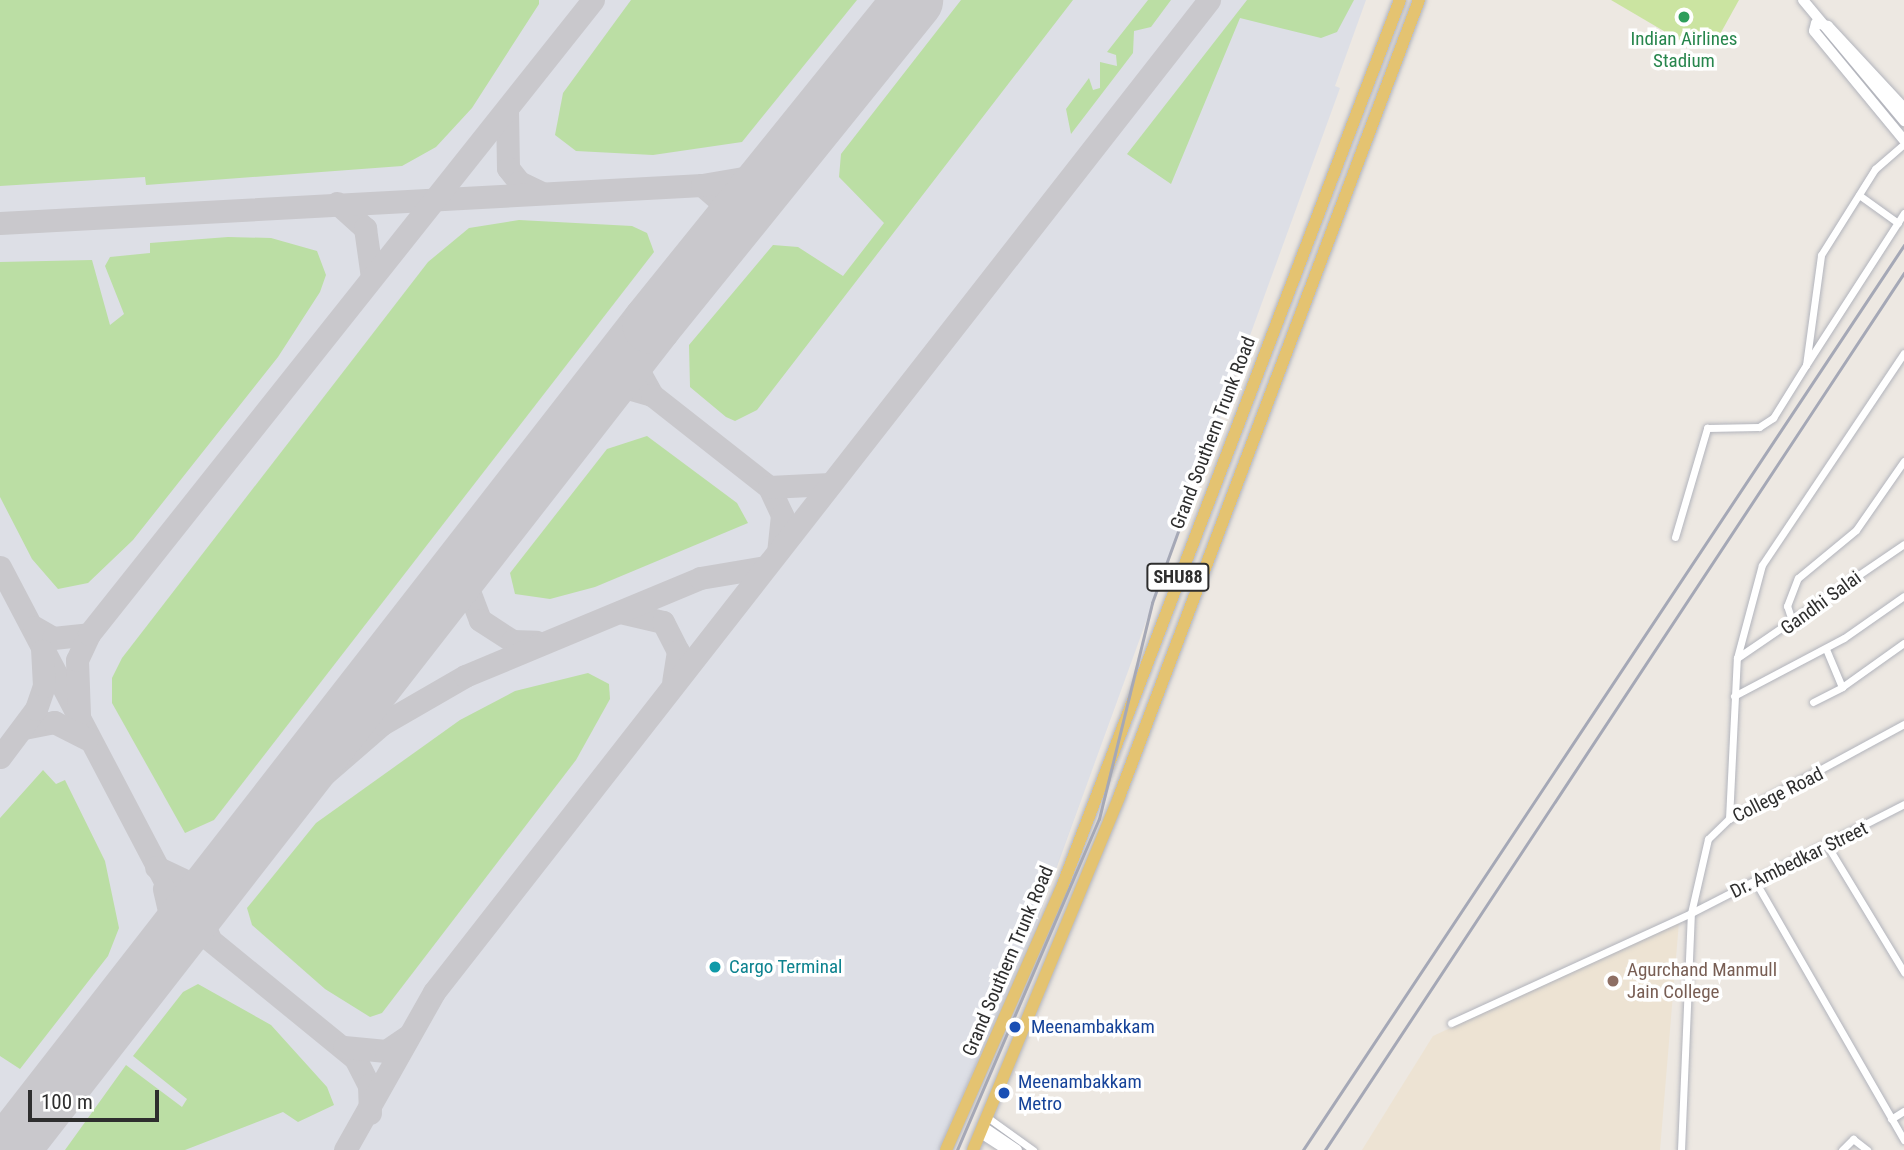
<!DOCTYPE html>
<style>
body{margin:0}
#map{position:relative;width:1904px;height:1150px;overflow:hidden;background:#ede8e2;font-family:"Roboto Condensed",sans-serif}
div>[style]{position:absolute}
.education>*{inset:0;background:#ede3d3}
.airport>*{inset:0;background:#dddfe6}
.green>*{inset:0;background:#bbdea4}
.pitch>*{inset:0;background:#cbe4a1}
.taxiway>*{height:23px;margin:-11.5px;padding:0 11.5px;transform-origin:11.5px;border-radius:11.5px;background:#c9c8cc}
.runway>*{height:60px;margin:-30px;padding:0 30px;transform-origin:30px;border-radius:30px;background:#c9c8cc}
.roads{filter:drop-shadow(0 0 2px #b2b4bc) drop-shadow(0 0 2px #b2b4bc)}
.minor>*{height:7px;margin:-3.5px;padding:0 3.5px;transform-origin:3.5px;border-radius:3.5px;background:#fff}
.tertiary>*{height:10px;margin:-5px;padding:0 5px;transform-origin:5px;border-radius:5px;background:#fff}
.primary>*{height:12px;margin:-6px;padding:0 6px;transform-origin:6px;border-radius:6px;background:#e4c371}
.rail>*{height:2.5px;margin:-1.25px;padding:0 1.25px;transform-origin:1.25px;border-radius:1.25px;background:#a5a8b6}
.dots>*{width:19px;height:19px;translate:-50% -50%;box-sizing:border-box;border:4px solid #fff;border-radius:50%}
span{translate:-50% -50%;white-space:nowrap;text-align:center;line-height:1.15;-webkit-text-stroke:7px #fff;paint-order:stroke}
.shield-label span{padding:2px 5px;background:#fff;border:2px solid;border-radius:5px;-webkit-text-stroke-width:0}
.shield-label{font-size:18px;color:#2e2e2e;font-weight:700}
.leisure-label{font-size:19px;color:#27864d}
.street-label{font-size:19px;color:#2e2e2e}
.culture-label{font-size:19px;color:#0d838f}
.left{translate:0 -50%;text-align:left}
.education-label{font-size:19px;color:#785e54}
.transit-label{font-size:19px;color:#164399}
.scale{position:absolute;left:28px;top:1090px;width:131px;height:32px;box-sizing:border-box;border:4px solid #2e2e2e;border-top:0;padding-left:9px;font-size:21px;line-height:24px;white-space:nowrap;color:#2e2e2e;-webkit-text-stroke:5px #fff;paint-order:stroke}
</style>
<div id="map">
<div class="education">
<div style="clip-path:polygon(1679px 922px,1660px 1150px,1362px 1150px,1433px 1036px)"></div>
</div>
<div class="airport">
<div style="clip-path:polygon(0 0,1366px 0,1335px 86px,1340px 88px,1034px 930px,939px 1150px,0 1150px)"></div>
</div>
<div class="green">
<div style="clip-path:polygon(0 0,539px 0,539px 4px,472px 108px,436px 147px,402px 166px,146px 185px,145px 177px,0 186px)"></div>
<div style="clip-path:polygon(631px 0,857px 0,742px 142px,653px 155px,576px 151px,555px 135px,563px 93px)"></div>
<div style="clip-path:polygon(961px 0,1073px 0,757px 410px,735px 421px,726px 417px,690px 387px,689px 345px,773px 245px,798px 247px,843px 276px,884px 223px,839px 177px,841px 154px)"></div>
<div style="clip-path:polygon(1148px 0,1171px 0,1151px 27px,1134px 31px,1133px 53px,1071px 134px,1066px 109px,1089px 78px,1093px 90px,1100px 88px,1100px 62px,1117px 66px,1116px 55px,1107px 52px)"></div>
<div style="clip-path:polygon(1247px 0,1354px 0,1337px 32px,1321px 38px,1240px 18px,1171px 184px,1127px 154px)"></div>
<div style="clip-path:polygon(519px 220px,632px 226px,647px 233px,654px 252px,214px 820px,185px 833px,112px 703px,112px 678px,122px 658px,428px 262px,469px 228px)"></div>
<div style="clip-path:polygon(228px 237px,271px 238px,317px 251px,326px 275px,320px 292px,278px 357px,133px 540px,88px 583px,58px 589px,32px 559px,0 497px,0 262px,92px 260px,110px 325px,124px 314px,105px 266px,110px 257px,150px 253px,150px 243px)"></div>
<div style="clip-path:polygon(647px 436px,737px 503px,748px 523px,595px 587px,550px 599px,515px 594px,510px 573px,607px 449px)"></div>
<div style="clip-path:polygon(588px 673px,609px 684px,610px 699px,576px 760px,382px 1013px,370px 1017px,325px 989px,252px 925px,247px 908px,316px 823px,460px 720px,515px 691px)"></div>
<div style="clip-path:polygon(43px 770px,56px 784px,65px 780px,105px 861px,119px 928px,108px 956px,20px 1069px,0 1056px,0 818px)"></div>
<div style="clip-path:polygon(198px 984px,271px 1025px,327px 1087px,334px 1105px,298px 1122px,283px 1112px,185px 1150px,65px 1150px,126px 1065px,182px 1107px,187px 1099px,133px 1056px,183px 992px)"></div>
</div>
<div class="pitch">
<div style="clip-path:polygon(1611px 0,1739px 0,1714px 45px,1691px 47px)"></div>
</div>
<div class="taxiway">
<div style="left:507px;top:110px;width:58px;rotate:89deg"></div>
<div style="left:508px;top:168px;width:18px;rotate:52deg"></div>
<div style="left:519px;top:182px;width:25px;rotate:26deg"></div>
<div style="left:702px;top:185px;width:29px;rotate:41deg"></div>
<div style="left:724px;top:204px;width:36px;rotate:87deg"></div>
<div style="left:337px;top:203px;width:38px;rotate:42deg"></div>
<div style="left:365px;top:228px;width:49px;rotate:81.9deg"></div>
<div style="left:0;top:223px;width:703px;rotate:-3.1deg"></div>
<div style="left:702px;top:185px;width:55px;rotate:-9.5deg"></div>
<div style="left:756px;top:176px;width:34px;rotate:-24deg"></div>
<div style="left:634px;top:346px;width:22px;rotate:82deg"></div>
<div style="left:637px;top:368px;width:31px;rotate:61deg"></div>
<div style="left:597px;top:395px;width:28px;rotate:-17deg"></div>
<div style="left:624px;top:387px;width:29px;rotate:16deg"></div>
<div style="left:652px;top:395px;width:149px;rotate:38.2deg"></div>
<div style="left:769px;top:487px;width:31px;rotate:65deg"></div>
<div style="left:782px;top:515px;width:36px;rotate:96deg"></div>
<div style="left:769px;top:487px;width:61px;rotate:-2.8deg"></div>
<div style="left:0;top:567px;width:368px;rotate:62.3deg"></div>
<div style="left:171px;top:893px;width:53px;rotate:51.8deg"></div>
<div style="left:204px;top:935px;width:195px;rotate:39.2deg"></div>
<div style="left:355px;top:1058px;width:30px;rotate:63deg"></div>
<div style="left:369px;top:1085px;width:28px;rotate:88deg"></div>
<div style="left:461px;top:570px;width:53px;rotate:69.2deg"></div>
<div style="left:480px;top:620px;width:38px;rotate:33deg"></div>
<div style="left:512px;top:641px;width:24px;rotate:2deg"></div>
<div style="left:620px;top:612px;width:44px;rotate:13.1deg"></div>
<div style="left:663px;top:622px;width:33px;rotate:63deg"></div>
<div style="left:678px;top:651px;width:30px;rotate:99deg"></div>
<div style="left:34px;top:627px;width:22px;rotate:30deg"></div>
<div style="left:53px;top:638px;width:36px;rotate:-6deg"></div>
<div style="left:79px;top:715px;width:55px;rotate:-92.1deg"></div>
<div style="left:77px;top:660px;width:29px;rotate:-65deg"></div>
<div style="left:89px;top:634px;width:810px;rotate:-51.52deg"></div>
<div style="left:24px;top:728px;width:31px;rotate:-11deg"></div>
<div style="left:54px;top:722px;width:37px;rotate:27deg"></div>
<div style="left:0;top:757px;width:60px;rotate:-53.1deg"></div>
<div style="left:36px;top:709px;width:24px;rotate:-71deg"></div>
<div style="left:44px;top:686px;width:35px;rotate:-93deg"></div>
<div style="left:254px;top:835px;width:169px;rotate:-40.9deg"></div>
<div style="left:382px;top:724px;width:96px;rotate:-30deg"></div>
<div style="left:465px;top:676px;width:255px;rotate:-22.6deg"></div>
<div style="left:700px;top:578px;width:66px;rotate:-9.6deg"></div>
<div style="left:156px;top:867px;width:38px;rotate:25deg"></div>
<div style="left:191px;top:883px;width:41px;rotate:-22.8deg"></div>
<div style="left:207px;top:894px;width:28px;rotate:98deg"></div>
<div style="left:203px;top:922px;width:16px;rotate:68deg"></div>
<div style="left:162px;top:951px;width:37px;rotate:-77deg"></div>
<div style="left:170px;top:915px;width:27px;rotate:-103deg"></div>
<div style="left:344px;top:1047px;width:42px;rotate:5.4deg"></div>
<div style="left:386px;top:1051px;width:27px;rotate:-34deg"></div>
<div style="left:345px;top:1150px;width:181px;rotate:-60.6deg"></div>
<div style="left:434px;top:992px;width:1259px;rotate:-52deg"></div>
</div>
<div class="runway">
<div style="left:9px;top:1150px;width:1047px;rotate:-52.1deg"></div>
<div style="left:652px;top:324px;width:416px;rotate:-51.1deg"></div>
</div>
<div class="roads">
<div class="minor">
<div style="left:1859px;top:195px;width:48px;rotate:35.7deg"></div>
<div style="left:1806px;top:365px;width:181px;rotate:-57.2deg"></div>
<div style="left:1675px;top:537px;width:114px;rotate:-73.6deg"></div>
<div style="left:1707px;top:428px;width:52px;rotate:-1.1deg"></div>
<div style="left:1759px;top:427px;width:17px;rotate:-33deg"></div>
<div style="left:1773px;top:418px;width:62px;rotate:-58.1deg"></div>
<div style="left:1806px;top:365px;width:111px;rotate:-82.2deg"></div>
<div style="left:1821px;top:255px;width:102px;rotate:-57.9deg"></div>
<div style="left:1875px;top:169px;width:38px;rotate:-41deg"></div>
<div style="left:1793px;top:624px;width:19px;rotate:-108deg"></div>
<div style="left:1787px;top:606px;width:30px;rotate:-69deg"></div>
<div style="left:1798px;top:578px;width:75px;rotate:-39.6deg"></div>
<div style="left:1856px;top:530px;width:84px;rotate:-55.2deg"></div>
<div style="left:1826px;top:649px;width:41px;rotate:67.2deg"></div>
<div style="left:1842px;top:687px;width:76px;rotate:-35.4deg"></div>
<div style="left:1737px;top:658px;width:202px;rotate:-34.3deg"></div>
<div style="left:1734px;top:696px;width:124px;rotate:-27.8deg"></div>
<div style="left:1844px;top:638px;width:73px;rotate:-35deg"></div>
<div style="left:1813px;top:702px;width:33px;rotate:-27deg"></div>
<div style="left:1729px;top:819px;width:161px;rotate:-87.2deg"></div>
<div style="left:1737px;top:658px;width:96px;rotate:-75deg"></div>
<div style="left:1762px;top:565px;width:255px;rotate:-56.2deg"></div>
<div style="left:1827px;top:845px;width:149px;rotate:58.8deg"></div>
<div style="left:1755px;top:881px;width:299px;rotate:60.1deg"></div>
<div style="left:1451px;top:1023px;width:264px;rotate:-24.6deg"></div>
<div style="left:1691px;top:913px;width:239px;rotate:-27.1deg"></div>
<div style="left:987px;top:1117px;width:57px;rotate:35.7deg"></div>
<div style="left:1891px;top:1119px;width:15px;rotate:-32deg"></div>
<div style="left:980px;top:1134px;width:30px;rotate:33deg"></div>
<div style="left:1681px;top:1150px;width:237px;rotate:-87.6deg"></div>
<div style="left:1691px;top:913px;width:76px;rotate:-77.1deg"></div>
<div style="left:1708px;top:839px;width:29px;rotate:-44deg"></div>
<div style="left:1729px;top:819px;width:199px;rotate:-28.5deg"></div>
<div style="left:1842px;top:1150px;width:16px;rotate:-45deg"></div>
<div style="left:1853px;top:1139px;width:18px;rotate:38deg"></div>
</div>
<div class="tertiary">
<div style="left:1803px;top:0;width:158px;rotate:50.1deg"></div>
<div style="left:1904px;top:108px;width:112px;rotate:-132.8deg"></div>
<div style="left:1828px;top:26px;width:12px;rotate:-166deg"></div>
<div style="left:1816px;top:23px;width:8px;rotate:104deg"></div>
<div style="left:1814px;top:31px;width:141px;rotate:50.5deg"></div>
<div style="left:983px;top:1127px;width:41px;rotate:34.1deg"></div>
</div>
<div class="primary">
<div style="left:946px;top:1150px;width:287px;rotate:-66.2deg"></div>
<div style="left:1062px;top:887px;width:949px;rotate:-69.14deg"></div>
<div style="left:973px;top:1150px;width:382px;rotate:-67.5deg"></div>
<div style="left:1119px;top:797px;width:852px;rotate:-69.37deg"></div>
</div>
</div>
<div class="rail">
<div style="left:957px;top:1150px;width:360px;rotate:-66.8deg"></div>
<div style="left:1099px;top:819px;width:222px;rotate:-76.2deg"></div>
<div style="left:1152px;top:603px;width:193px;rotate:-70deg"></div>
<div style="left:1303px;top:1150px;width:1086px;rotate:-56.41deg"></div>
<div style="left:1325px;top:1150px;width:1051px;rotate:-56.57deg"></div>
</div>
<div class="dots">
<div style="left:1684px;top:17px;background:#2e9e5b"></div>
<div style="left:715px;top:967px;background:#0f9aa8"></div>
<div style="left:1613px;top:981px;background:#8d6e63"></div>
<div style="left:1015px;top:1027px;background:#1a4fb4"></div>
<div style="left:1004px;top:1093px;background:#1a4fb4"></div>
</div>
<div class="shield-label">
<span style="left:1178px;top:577px">SHU88</span>
</div>
<div class="leisure-label">
<span style="left:1684px;top:50px">Indian Airlines<br>Stadium</span>
</div>
<div class="street-label">
<span style="left:1213px;top:433px;rotate:-69deg">Grand Southern Trunk Road</span>
<span style="left:1821px;top:603px;rotate:-36deg">Gandhi Salai</span>
<span style="left:1778px;top:795px;rotate:-27deg">College Road</span>
<span style="left:1799px;top:860px;rotate:-26deg">Dr. Ambedkar Street</span>
<span style="left:1008px;top:961px;rotate:-67deg">Grand Southern Trunk Road</span>
</div>
<div class="culture-label">
<span class="left" style="left:729px;top:967px">Cargo Terminal</span>
</div>
<div class="education-label">
<span class="left" style="left:1627px;top:981px">Agurchand Manmull<br>Jain College</span>
</div>
<div class="transit-label">
<span class="left" style="left:1031px;top:1027px">Meenambakkam</span>
<span class="left" style="left:1018px;top:1093px">Meenambakkam<br>Metro</span>
</div>
<div class="scale">100 m</div>
</div>
